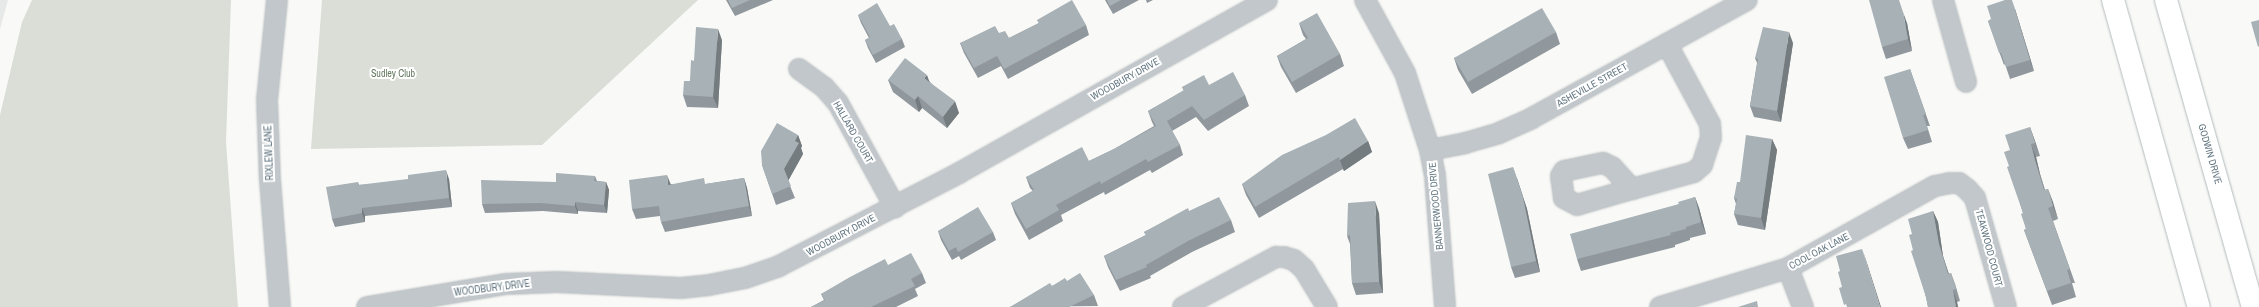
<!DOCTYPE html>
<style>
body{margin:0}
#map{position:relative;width:2259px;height:307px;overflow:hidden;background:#f9f9f7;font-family:"Archivo Narrow",sans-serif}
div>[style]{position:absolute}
.built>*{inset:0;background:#e7e9e8}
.green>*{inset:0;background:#daded6}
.roads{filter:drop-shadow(0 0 1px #b4babd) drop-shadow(0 0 1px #b4babd)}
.minor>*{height:20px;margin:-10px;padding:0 10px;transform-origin:10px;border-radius:10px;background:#c2c7cb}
.major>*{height:22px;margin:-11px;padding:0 11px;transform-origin:11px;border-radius:11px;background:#fff}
.wall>*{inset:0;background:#90989d}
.shaded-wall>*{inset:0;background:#757c7f}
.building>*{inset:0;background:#a7b1b6}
span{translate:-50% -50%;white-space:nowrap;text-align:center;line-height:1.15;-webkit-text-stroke:4px #fff;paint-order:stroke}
.park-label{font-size:10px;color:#697a63}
.street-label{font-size:10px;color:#647782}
</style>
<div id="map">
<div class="built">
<div style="clip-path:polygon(0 0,8px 0,0 29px)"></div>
</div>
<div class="green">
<div style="clip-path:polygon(32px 0,231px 0,226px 142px,238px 307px,0 307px,0 115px,22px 22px)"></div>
<div style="clip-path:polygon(322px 0,698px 0,542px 145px,311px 149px)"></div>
</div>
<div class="roads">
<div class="minor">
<div style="left:277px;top:0;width:100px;rotate:95.7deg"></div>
<div style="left:267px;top:100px;width:80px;rotate:87.9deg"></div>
<div style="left:270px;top:180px;width:127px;rotate:85.5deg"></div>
<div style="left:1365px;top:0;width:83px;rotate:61.3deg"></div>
<div style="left:1405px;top:73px;width:81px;rotate:72deg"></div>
<div style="left:1430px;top:150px;width:26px;rotate:79deg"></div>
<div style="left:1435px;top:176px;width:131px;rotate:85.6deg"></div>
<div style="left:1943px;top:0;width:85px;rotate:74.3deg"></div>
<div style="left:799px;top:69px;width:31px;rotate:36deg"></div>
<div style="left:824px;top:87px;width:21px;rotate:49deg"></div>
<div style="left:838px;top:103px;width:119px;rotate:61.3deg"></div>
<div style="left:1430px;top:150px;width:36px;rotate:-11deg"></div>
<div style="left:1465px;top:143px;width:35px;rotate:-16deg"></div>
<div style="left:1499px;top:133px;width:36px;rotate:-24deg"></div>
<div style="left:1532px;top:118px;width:245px;rotate:-28.8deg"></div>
<div style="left:1632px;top:189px;width:57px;rotate:163.8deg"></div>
<div style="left:1577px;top:205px;width:15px;rotate:-152deg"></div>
<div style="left:1564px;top:198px;width:22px;rotate:-98deg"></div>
<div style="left:1561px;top:176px;width:6px;rotate:-59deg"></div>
<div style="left:1564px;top:171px;width:40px;rotate:-12deg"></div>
<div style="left:1603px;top:163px;width:10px;rotate:24deg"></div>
<div style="left:1612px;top:167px;width:30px;rotate:48deg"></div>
<div style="left:1632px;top:189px;width:64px;rotate:-15.3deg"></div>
<div style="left:1694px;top:172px;width:11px;rotate:-41deg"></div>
<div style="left:1702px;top:165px;width:28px;rotate:-72deg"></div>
<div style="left:1711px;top:138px;width:14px;rotate:-94deg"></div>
<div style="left:1710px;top:124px;width:91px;rotate:-118.3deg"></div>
<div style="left:1788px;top:268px;width:42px;rotate:69deg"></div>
<div style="left:367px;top:307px;width:141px;rotate:-9.4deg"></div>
<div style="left:506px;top:284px;width:51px;rotate:-2.2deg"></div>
<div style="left:557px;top:282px;width:124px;rotate:2.8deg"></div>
<div style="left:681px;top:288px;width:28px;rotate:-6deg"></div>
<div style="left:709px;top:285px;width:37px;rotate:-11deg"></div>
<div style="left:745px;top:278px;width:36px;rotate:-19deg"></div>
<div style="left:779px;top:266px;width:203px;rotate:-27.3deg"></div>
<div style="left:959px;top:173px;width:353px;rotate:-29.3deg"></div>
<div style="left:1183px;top:307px;width:106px;rotate:-28.3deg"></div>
<div style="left:1276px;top:257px;width:8px"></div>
<div style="left:1284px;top:257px;width:10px;rotate:17deg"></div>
<div style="left:1294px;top:260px;width:13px;rotate:42deg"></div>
<div style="left:1304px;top:269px;width:44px;rotate:58.8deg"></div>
<div style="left:1660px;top:307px;width:134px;rotate:-16.9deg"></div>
<div style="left:1788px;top:268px;width:168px;rotate:-29.2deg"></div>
<div style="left:1935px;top:186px;width:15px;rotate:-11deg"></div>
<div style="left:1950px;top:183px;width:9px"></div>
<div style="left:1959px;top:183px;width:10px;rotate:37deg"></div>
<div style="left:1967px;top:189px;width:12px;rotate:48deg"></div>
<div style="left:1975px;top:198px;width:113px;rotate:74.1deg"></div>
</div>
<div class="major">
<div style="left:2113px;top:0;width:319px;rotate:74.4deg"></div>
<div style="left:2166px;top:0;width:319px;rotate:74.2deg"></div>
</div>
</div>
<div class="wall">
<div style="clip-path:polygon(726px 0,773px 0,735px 16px)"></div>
<div style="clip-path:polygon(1105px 0,1139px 0,1113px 14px)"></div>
<div style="clip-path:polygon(1146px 0,1153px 0,1147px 3px)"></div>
<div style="clip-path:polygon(2015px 9px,2034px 71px,2010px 79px,2005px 64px,2004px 65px,1988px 21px)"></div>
<div style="clip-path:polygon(858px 15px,890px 26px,902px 39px,905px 47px,876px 63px,868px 48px,865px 40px,869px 38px,861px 23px)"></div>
<div style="clip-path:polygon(1037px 20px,1086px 25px,1089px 35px,1008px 79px,1001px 66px,978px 78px,964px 53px,960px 43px,999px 33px,1009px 38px,1039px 23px)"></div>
<div style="clip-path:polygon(1299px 23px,1340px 54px,1344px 66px,1296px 93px,1281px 67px,1277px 56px,1306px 39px,1303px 35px)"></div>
<div style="clip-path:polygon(1907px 23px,1912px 51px,1886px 59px,1882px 47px)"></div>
<div style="clip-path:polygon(1556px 32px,1560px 44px,1472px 94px,1458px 70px,1454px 58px)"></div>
<div style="clip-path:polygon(722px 40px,718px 108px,687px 107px,683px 95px,690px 81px,694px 61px)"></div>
<div style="clip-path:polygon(1793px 43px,1781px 122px,1754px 117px,1750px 106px,1757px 63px,1755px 58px)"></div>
<div style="clip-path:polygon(1910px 69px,1930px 126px,1927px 126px,1932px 142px,1908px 149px,1903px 138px)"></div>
<div style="clip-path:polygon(888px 80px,929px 81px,959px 113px,947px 128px,922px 108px,919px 112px,893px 92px)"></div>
<div style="clip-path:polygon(1209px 85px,1245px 95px,1249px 106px,1208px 131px,1196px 117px,1172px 131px,1180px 145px,1183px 155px,1152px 173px,1150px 170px,1105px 195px,1104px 192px,1061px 215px,1063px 221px,1029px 240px,1015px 214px,1011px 203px,1033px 191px,1030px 188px,1026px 177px,1089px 161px,1114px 149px,1154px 126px,1152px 122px,1148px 111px,1184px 91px,1182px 87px)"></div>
<div style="clip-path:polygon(2030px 127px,2040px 156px,2036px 157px,2040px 174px,2045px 190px,2048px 189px,2058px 219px,2053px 221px,2075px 283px,2072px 283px,2076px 297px,2052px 305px,2024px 230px,2026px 229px,2023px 213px,2009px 166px)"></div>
<div style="clip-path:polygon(798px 135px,802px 146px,801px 148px,803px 154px,788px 181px,795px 198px,776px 205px,762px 165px)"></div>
<div style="clip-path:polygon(1772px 139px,1777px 150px,1765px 230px,1738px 225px,1734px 214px,1736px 204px,1734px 198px,1740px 182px)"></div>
<div style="clip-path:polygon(1368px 141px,1372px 152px,1344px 171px,1343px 169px,1259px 218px,1246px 195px,1242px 184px)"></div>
<div style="clip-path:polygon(595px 176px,597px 181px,606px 182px,609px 190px,607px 213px,578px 211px,578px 214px,543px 211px,485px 213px,482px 204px,556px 182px)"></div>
<div style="clip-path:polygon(744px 178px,747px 188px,752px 216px,665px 232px,661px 222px,660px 216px,636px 219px,632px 209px,670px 184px,706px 184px)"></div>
<div style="clip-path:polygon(1517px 178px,1527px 209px,1540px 272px,1515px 278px,1511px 267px)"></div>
<div style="clip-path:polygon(449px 179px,452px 207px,365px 216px,365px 222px,335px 227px,332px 219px,358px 182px,359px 185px)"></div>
<div style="clip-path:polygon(1695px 197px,1699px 208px,1706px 234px,1690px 238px,1690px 240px,1675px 245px,1675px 247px,1581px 271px,1577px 259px,1679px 204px)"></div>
<div style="clip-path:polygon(1189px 211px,1231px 220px,1235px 232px,1192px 252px,1150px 276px,1151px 278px,1120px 291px,1108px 267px,1104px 256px,1146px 235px,1144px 232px)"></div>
<div style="clip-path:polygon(1933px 211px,1938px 222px,1943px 256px,1949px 274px,1951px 273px,1960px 301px,1957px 302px,1958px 307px,1928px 307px,1926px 297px,1913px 250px,1912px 234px)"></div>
<div style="clip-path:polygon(1379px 213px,1383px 293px,1356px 295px,1352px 283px,1350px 244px,1347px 236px)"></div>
<div style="clip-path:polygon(938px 231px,993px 232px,996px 240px,961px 260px,959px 256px,952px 260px,941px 240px)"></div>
<div style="clip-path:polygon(888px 265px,922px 273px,926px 283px,915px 289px,918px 296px,896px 307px,811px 307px,824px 300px,821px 294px)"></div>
<div style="clip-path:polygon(1067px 281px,1094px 295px,1098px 306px,1010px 307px,1052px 286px)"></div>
</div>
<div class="shaded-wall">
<div style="clip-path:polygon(2012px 0,2015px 9px,2034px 71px,2030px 60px)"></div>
<div style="clip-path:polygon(1903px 12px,1907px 23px,1912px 51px,1908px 39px)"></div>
<div style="clip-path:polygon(718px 29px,722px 40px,718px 108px,713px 97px)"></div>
<div style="clip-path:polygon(1789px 32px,1793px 43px,1781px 122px,1777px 111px)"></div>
<div style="clip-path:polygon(927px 75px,931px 86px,924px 78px)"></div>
<div style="clip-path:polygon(918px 96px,922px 108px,919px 112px,915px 100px)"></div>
<div style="clip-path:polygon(955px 101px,959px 113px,947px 128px,943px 117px)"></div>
<div style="clip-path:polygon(2030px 127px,2035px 141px,2040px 156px,2035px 143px)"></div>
<div style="clip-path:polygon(798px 135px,802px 146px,801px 148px,803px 154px,788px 181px,784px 169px,795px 141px)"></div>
<div style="clip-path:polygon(1772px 139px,1777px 150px,1765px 230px,1761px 218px)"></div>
<div style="clip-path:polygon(1368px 141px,1372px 152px,1344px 171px,1340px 160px)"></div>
<div style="clip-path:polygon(2031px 144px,2036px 157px,2040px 174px,2049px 203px,2035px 160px)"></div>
<div style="clip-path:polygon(1513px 167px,1527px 209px,1540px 272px,1536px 261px)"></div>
<div style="clip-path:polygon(446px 170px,449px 179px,452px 207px,449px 198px)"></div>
<div style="clip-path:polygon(667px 175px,671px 185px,668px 185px)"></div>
<div style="clip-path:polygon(744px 178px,747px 188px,752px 216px,749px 206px)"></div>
<div style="clip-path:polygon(606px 182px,609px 190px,607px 213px,604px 205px)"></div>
<div style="clip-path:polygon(2048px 189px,2053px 202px,2058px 219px,2053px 206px)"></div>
<div style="clip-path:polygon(1695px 197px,1699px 208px,1706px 234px,1701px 222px)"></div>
<div style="clip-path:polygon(1375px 201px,1379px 213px,1383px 293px,1379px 282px)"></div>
<div style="clip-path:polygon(575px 202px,578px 211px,578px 214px,575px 206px)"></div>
<div style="clip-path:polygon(362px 208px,365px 216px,365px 222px,362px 213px)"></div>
<div style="clip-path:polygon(1933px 211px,1938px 222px,1943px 256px,1952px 285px,1948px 274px,1939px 244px)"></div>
<div style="clip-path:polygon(1862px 249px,1866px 260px,1881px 307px,1880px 307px)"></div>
<div style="clip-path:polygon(1951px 273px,1955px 284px,1960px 301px,1956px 289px)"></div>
<div style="clip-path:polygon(1953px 290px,1957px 302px,1958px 307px,1956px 307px)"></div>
</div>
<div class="building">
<div style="clip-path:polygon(728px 0,750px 0,732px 8px)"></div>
<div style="clip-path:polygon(1072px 0,1086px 25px,1004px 69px,997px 56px,974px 68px,960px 43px,995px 26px,999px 33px,1005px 31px,1009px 38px,1039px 23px,1037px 20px)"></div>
<div style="clip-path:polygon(1107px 0,1121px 0,1110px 6px)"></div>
<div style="clip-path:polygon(1869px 0,1899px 0,1903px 12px,1908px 39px,1882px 47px)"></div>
<div style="clip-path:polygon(2005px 0,2012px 0,2030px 60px,2006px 67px,2001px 53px,1999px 53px,1988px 21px,1991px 19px,1987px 6px)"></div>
<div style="clip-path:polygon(877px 3px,890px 26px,894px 24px,902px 39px,873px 55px,865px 40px,870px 37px,858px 15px)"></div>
<div style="clip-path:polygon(1542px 8px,1556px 32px,1468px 82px,1454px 58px)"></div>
<div style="clip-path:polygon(1317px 13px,1340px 54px,1292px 82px,1277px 56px,1308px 38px,1299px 23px)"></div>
<div style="clip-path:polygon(2259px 20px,2259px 46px,2258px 47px,2251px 22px)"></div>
<div style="clip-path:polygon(696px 27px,718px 29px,713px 97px,683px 95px,684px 81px,690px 81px,691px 60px,694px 61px)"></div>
<div style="clip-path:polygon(1763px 27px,1789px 32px,1777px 111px,1750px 106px,1758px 59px,1755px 58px)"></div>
<div style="clip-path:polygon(905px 58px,927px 75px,924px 78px,955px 101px,943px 117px,918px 96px,915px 100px,888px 80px)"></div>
<div style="clip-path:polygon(1910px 69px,1926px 114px,1923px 115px,1928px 130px,1903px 138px,1884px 77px)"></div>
<div style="clip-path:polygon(1233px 72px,1245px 95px,1204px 120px,1192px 106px,1167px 121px,1180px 145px,1148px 162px,1146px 159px,1101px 184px,1100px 181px,1056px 205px,1059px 210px,1026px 229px,1011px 203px,1034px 190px,1026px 177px,1082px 147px,1089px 161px,1114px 149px,1156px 126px,1148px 111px,1184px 90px,1182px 87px,1204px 75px,1209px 85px)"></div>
<div style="clip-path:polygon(1355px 118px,1368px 141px,1340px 160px,1339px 157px,1255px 207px,1242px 184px,1282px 155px,1326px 135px)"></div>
<div style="clip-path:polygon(777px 123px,798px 135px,795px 141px,799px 143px,784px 169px,791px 186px,772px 194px,762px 165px,761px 151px)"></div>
<div style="clip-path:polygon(2030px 127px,2035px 143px,2031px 144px,2035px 160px,2044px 190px,2048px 189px,2053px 206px,2048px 208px,2070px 269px,2067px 270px,2071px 283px,2047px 291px,2024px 230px,2026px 229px,2021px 214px,2023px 213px,2007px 167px,2009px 166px,2004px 152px,2010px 150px,2005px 135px)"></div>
<div style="clip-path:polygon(1746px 135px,1772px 139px,1761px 218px,1734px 214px,1737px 199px,1734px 198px,1737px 182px,1740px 182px)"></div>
<div style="clip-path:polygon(1513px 167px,1523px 197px,1536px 261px,1511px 267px,1488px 174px)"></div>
<div style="clip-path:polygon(446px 170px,449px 198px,362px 208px,362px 213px,332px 219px,326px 187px,358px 182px,358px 185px,408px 179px,408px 175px)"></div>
<div style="clip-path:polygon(556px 173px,595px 176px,594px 181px,606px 182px,604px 205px,575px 202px,575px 206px,540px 203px,482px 204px,481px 180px,556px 182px)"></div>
<div style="clip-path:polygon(667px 175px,668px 185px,704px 178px,705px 184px,744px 178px,749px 206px,661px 222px,659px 206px,632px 209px,629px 180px)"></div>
<div style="clip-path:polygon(1219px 197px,1231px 220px,1188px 241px,1146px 265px,1147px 267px,1116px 280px,1104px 256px,1146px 235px,1144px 232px,1188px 208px,1189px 211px)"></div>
<div style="clip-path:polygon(1695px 197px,1701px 222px,1686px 227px,1686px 229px,1670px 233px,1671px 235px,1577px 259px,1570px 234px,1679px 204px,1678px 202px)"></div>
<div style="clip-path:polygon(1375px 201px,1379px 282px,1352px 283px,1350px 235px,1347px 236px,1348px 203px)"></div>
<div style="clip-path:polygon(978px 207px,993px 232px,958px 252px,956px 247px,949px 251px,938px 231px)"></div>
<div style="clip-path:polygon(1933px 211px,1939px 244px,1948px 274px,1951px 273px,1956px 289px,1953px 290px,1956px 307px,1928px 307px,1926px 297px,1911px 251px,1913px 250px,1909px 235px,1912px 234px,1908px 219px)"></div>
<div style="clip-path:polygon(1862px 249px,1880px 307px,1847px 307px,1846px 304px,1844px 305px,1839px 288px,1842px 287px,1838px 272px,1840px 271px,1836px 256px)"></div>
<div style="clip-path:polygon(911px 253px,922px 273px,911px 279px,915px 286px,871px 307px,811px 307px,825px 300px,821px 294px,850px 277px,885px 259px,888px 265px)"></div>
<div style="clip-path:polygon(1080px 273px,1094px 295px,1069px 307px,1010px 307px,1050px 283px,1052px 286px,1065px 278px,1067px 281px)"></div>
<div style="clip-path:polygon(1757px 301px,1758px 307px,1738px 307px)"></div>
</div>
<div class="park-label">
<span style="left:393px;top:74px">Sudley Club</span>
</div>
<div class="street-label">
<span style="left:1125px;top:79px;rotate:-29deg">WOODBURY DRIVE</span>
<span style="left:1592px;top:85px;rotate:-29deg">ASHEVILLE STREET</span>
<span style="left:853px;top:132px;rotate:60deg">HALLARD COURT</span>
<span style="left:269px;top:153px;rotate:-92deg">RIXLEW LANE</span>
<span style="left:2210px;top:154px;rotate:74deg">GODWIN DRIVE</span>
<span style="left:1436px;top:206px;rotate:-95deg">BANNERWOOD DRIVE</span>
<span style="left:841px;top:235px;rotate:-28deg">WOODBURY DRIVE</span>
<span style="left:1989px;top:248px;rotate:75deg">TEAKWOOD COURT</span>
<span style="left:1819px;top:251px;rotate:-28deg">COOL OAK LANE</span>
<span style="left:492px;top:288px;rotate:-7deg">WOODBURY DRIVE</span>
</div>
</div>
